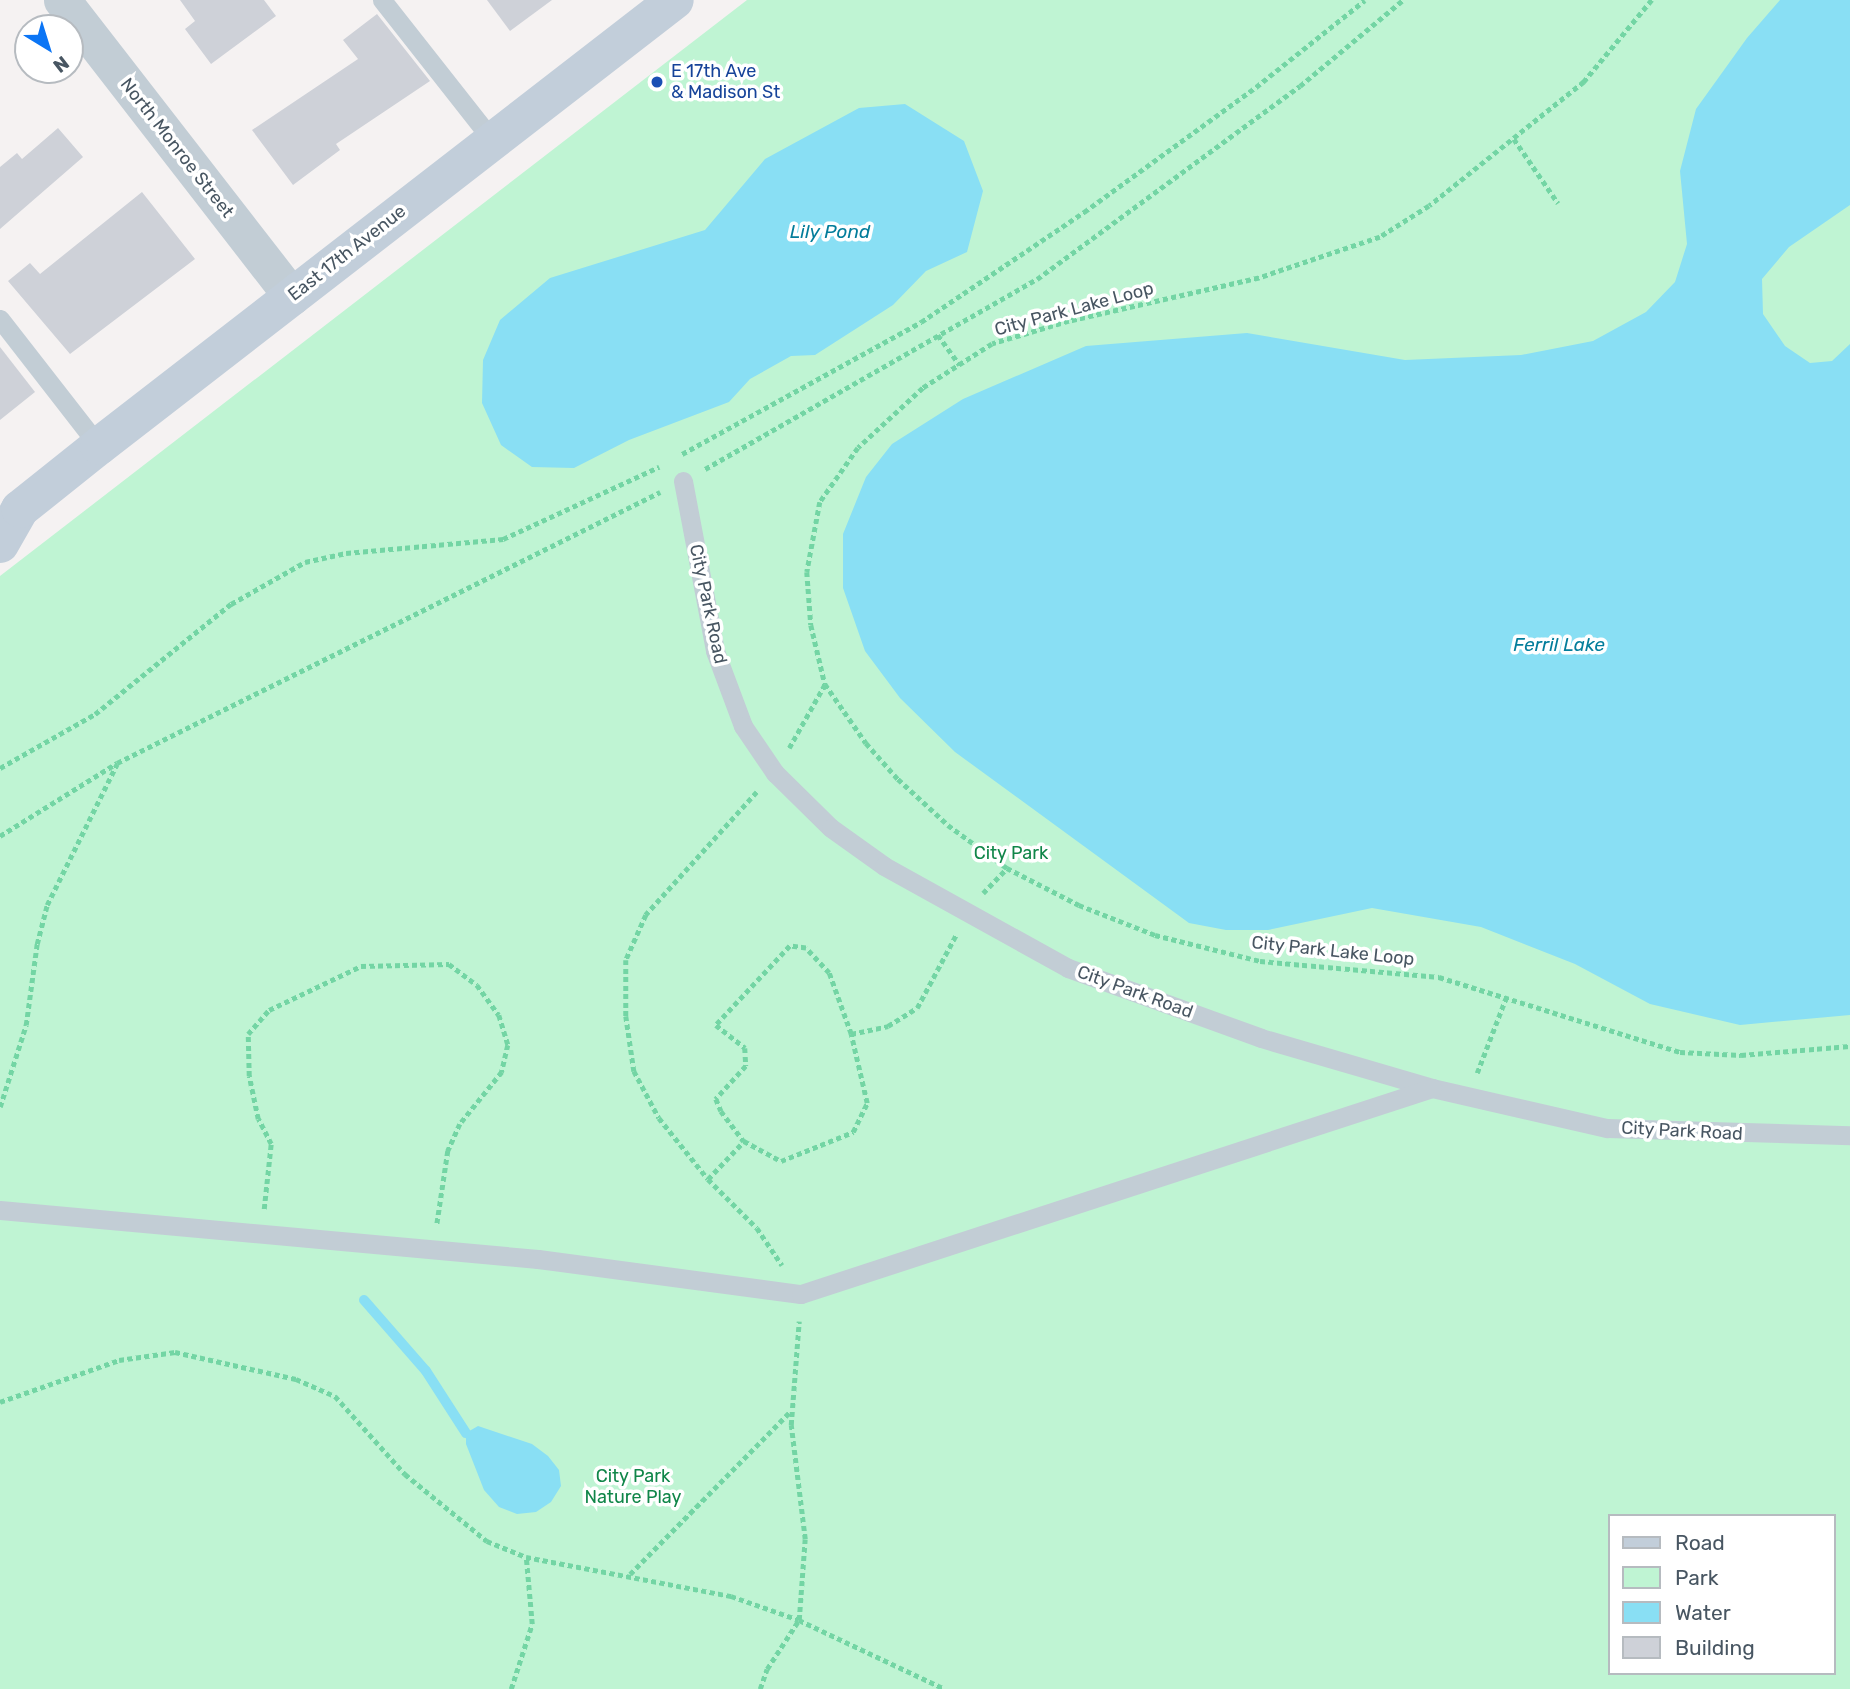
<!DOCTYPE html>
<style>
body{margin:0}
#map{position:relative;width:1850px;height:1689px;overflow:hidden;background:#f5f2f2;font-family:Rubik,sans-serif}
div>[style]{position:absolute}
.green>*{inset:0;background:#bff4d3}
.water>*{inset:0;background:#89dff4}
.stream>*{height:10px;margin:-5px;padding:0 5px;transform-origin:5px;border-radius:5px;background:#89dff4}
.building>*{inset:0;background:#ced1d8}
.path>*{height:4.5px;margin-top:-2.25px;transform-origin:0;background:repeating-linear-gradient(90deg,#73d5a4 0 5px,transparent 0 8.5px)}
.lane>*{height:19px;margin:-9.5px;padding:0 9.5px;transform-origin:9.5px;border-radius:9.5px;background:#c2cdd5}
.street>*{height:37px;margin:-18.5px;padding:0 18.5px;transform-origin:18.5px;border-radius:18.5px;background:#c2cdd5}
.secondary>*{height:38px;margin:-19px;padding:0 19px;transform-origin:19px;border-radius:19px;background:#c2ceda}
.dots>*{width:19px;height:19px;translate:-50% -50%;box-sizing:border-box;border:4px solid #fff;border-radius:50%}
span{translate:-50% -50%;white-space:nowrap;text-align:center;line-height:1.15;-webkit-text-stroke:7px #fff;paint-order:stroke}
.transit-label{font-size:18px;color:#164399}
.left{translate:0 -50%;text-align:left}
.street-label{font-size:18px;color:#485662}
.park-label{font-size:18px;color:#108649}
.water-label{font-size:19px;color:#037d9b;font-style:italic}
.legend{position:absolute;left:1608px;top:1514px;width:228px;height:161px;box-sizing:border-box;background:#fff;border:2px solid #b6bbc0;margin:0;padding:9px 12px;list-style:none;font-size:21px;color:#485662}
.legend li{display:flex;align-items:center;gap:14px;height:35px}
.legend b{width:35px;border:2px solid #b6bbc0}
.north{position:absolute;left:14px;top:14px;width:70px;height:70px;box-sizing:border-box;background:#fff;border:2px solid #b6bbc0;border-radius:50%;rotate:142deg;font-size:19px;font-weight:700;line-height:28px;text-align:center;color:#485662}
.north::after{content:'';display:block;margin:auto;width:24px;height:32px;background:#0b75f5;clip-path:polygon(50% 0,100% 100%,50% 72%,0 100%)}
</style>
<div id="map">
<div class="green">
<div style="clip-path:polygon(evenodd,747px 0,1850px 0,1850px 1689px,0 1689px,0 576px,747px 0,1610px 1516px,1834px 1516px,1834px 1673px,1610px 1673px,1610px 1516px)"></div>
</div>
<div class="water">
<div style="clip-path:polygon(1780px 0,1850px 0,1850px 205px,1789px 247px,1762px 279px,1763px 314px,1785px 346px,1810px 363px,1832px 361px,1850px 344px,1850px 1015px,1740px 1025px,1650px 1004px,1575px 964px,1481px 927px,1372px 908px,1268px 930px,1226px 930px,1189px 923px,955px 752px,900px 698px,865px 651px,843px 588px,843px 534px,866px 477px,892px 444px,963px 399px,1086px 346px,1247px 333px,1405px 360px,1521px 355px,1593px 341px,1646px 312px,1675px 282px,1687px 244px,1680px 171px,1696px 109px,1747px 38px)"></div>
<div style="clip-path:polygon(905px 104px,964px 141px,983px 191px,967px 252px,926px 271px,893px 305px,815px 355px,791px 356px,750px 379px,729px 402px,629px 440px,574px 468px,532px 467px,501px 445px,482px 403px,483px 360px,500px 320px,550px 278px,705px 230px,765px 159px,859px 108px)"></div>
<div style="clip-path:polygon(478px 1426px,532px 1444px,548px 1456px,559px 1470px,561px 1486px,551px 1502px,536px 1512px,517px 1514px,499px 1507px,484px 1490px,466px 1444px,466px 1433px)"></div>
</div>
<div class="stream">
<div style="left:364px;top:1300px;width:94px;rotate:48.9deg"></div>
<div style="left:426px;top:1371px;width:74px;rotate:57.2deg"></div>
</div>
<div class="building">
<div style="clip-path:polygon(180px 0,264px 0,276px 16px,211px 64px,185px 29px,195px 21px)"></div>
<div style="clip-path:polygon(487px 0,552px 0,510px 31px)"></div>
<div style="clip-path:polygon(377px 14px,430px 81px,336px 144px,340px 150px,293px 185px,252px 130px,358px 59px,343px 40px)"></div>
<div style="clip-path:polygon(58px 128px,83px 157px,0 229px,0 167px,17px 153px,22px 159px)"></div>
<div style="clip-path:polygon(142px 192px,195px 259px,70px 354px,8px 281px,30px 263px,40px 274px)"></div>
<div style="clip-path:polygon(0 347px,35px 392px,0 420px)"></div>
</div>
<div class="path">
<div style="left:1652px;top:0;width:107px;rotate:129.7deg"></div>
<div style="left:1584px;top:82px;width:198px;rotate:141.3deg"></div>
<div style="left:1429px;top:206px;width:58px;rotate:147.7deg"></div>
<div style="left:1380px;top:237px;width:128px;rotate:161.3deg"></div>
<div style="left:1259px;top:278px;width:195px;rotate:167.2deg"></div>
<div style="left:1069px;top:321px;width:80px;rotate:163.4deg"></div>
<div style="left:992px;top:344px;width:82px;rotate:147.5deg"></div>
<div style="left:923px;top:388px;width:88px;rotate:137.3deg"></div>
<div style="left:858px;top:448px;width:66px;rotate:125.1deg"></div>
<div style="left:820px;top:502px;width:71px;rotate:100.5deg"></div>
<div style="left:807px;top:572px;width:53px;rotate:85.7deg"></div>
<div style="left:811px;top:625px;width:61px;rotate:76.7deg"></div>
<div style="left:825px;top:684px;width:72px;rotate:55.2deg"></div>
<div style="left:866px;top:743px;width:48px;rotate:48.4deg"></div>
<div style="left:898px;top:779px;width:68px;rotate:42.6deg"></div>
<div style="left:948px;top:825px;width:73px;rotate:36.1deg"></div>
<div style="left:1007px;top:868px;width:81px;rotate:27.2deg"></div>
<div style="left:1079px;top:905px;width:82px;rotate:21.5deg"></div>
<div style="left:1155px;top:935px;width:108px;rotate:13.9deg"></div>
<div style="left:1260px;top:961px;width:180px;rotate:5.1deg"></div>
<div style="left:1439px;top:977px;width:252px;rotate:17.3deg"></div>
<div style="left:1680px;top:1052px;width:61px;rotate:2.8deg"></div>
<div style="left:1741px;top:1055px;width:109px;rotate:-4.7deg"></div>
<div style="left:1514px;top:139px;width:78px;rotate:55.5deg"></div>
<div style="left:938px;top:335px;width:37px;rotate:54deg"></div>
<div style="left:682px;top:454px;width:273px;rotate:-28.9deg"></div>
<div style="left:921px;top:322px;width:197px;rotate:-34deg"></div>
<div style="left:1084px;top:212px;width:213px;rotate:-36deg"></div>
<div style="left:1256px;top:87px;width:139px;rotate:-38.6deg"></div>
<div style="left:705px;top:469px;width:383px;rotate:-29.8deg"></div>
<div style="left:1037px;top:279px;width:326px;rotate:-36.3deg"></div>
<div style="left:1300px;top:86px;width:134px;rotate:-39.9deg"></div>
<div style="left:789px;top:748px;width:73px;rotate:-60.6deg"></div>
<div style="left:0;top:768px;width:109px;rotate:-29.6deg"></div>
<div style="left:95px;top:714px;width:175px;rotate:-39deg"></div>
<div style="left:231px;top:604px;width:85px;rotate:-29.6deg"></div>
<div style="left:305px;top:562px;width:42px;rotate:-12.4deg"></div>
<div style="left:346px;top:553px;width:158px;rotate:-5.1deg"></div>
<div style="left:503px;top:539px;width:172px;rotate:-24.8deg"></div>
<div style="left:757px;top:792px;width:166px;rotate:132.1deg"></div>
<div style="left:646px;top:915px;width:49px;rotate:114deg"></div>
<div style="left:626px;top:960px;width:56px;rotate:90deg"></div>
<div style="left:626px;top:1016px;width:56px;rotate:81.7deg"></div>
<div style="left:634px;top:1071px;width:53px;rotate:62deg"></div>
<div style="left:659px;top:1118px;width:78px;rotate:51.2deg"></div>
<div style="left:708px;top:1179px;width:69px;rotate:45deg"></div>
<div style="left:757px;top:1228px;width:45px;rotate:56deg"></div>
<div style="left:0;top:836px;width:138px;rotate:-32deg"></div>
<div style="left:117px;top:763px;width:607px;rotate:-26.52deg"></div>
<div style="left:983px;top:893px;width:35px;rotate:-46deg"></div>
<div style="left:851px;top:1034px;width:65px;rotate:-109.8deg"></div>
<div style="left:829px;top:973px;width:34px;rotate:-133deg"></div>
<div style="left:806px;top:948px;width:16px;rotate:-173deg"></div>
<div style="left:790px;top:946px;width:108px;rotate:133.1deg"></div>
<div style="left:716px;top:1025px;width:37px;rotate:38deg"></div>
<div style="left:745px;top:1048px;width:18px;rotate:87deg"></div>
<div style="left:746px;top:1066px;width:45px;rotate:132.3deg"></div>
<div style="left:716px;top:1099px;width:13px;rotate:67deg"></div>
<div style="left:721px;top:1111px;width:38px;rotate:53deg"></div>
<div style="left:744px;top:1141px;width:42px;rotate:28.4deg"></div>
<div style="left:781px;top:1161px;width:78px;rotate:-21.9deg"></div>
<div style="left:853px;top:1132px;width:32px;rotate:-64deg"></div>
<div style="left:867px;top:1103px;width:71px;rotate:-103.1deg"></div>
<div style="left:851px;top:1034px;width:38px;rotate:-12deg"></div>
<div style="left:888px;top:1026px;width:34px;rotate:-32deg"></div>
<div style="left:917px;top:1008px;width:83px;rotate:-61.9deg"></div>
<div style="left:1477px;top:1073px;width:80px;rotate:-68.9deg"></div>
<div style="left:0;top:1107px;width:86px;rotate:-72.4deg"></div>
<div style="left:26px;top:1025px;width:82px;rotate:-82.3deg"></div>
<div style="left:37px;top:944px;width:40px;rotate:-75.6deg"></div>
<div style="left:47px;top:905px;width:157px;rotate:-63.6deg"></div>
<div style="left:708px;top:1179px;width:52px;rotate:-46.5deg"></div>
<div style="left:264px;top:1209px;width:65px;rotate:-83.9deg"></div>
<div style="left:271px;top:1144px;width:28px;rotate:-117deg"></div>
<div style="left:258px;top:1119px;width:44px;rotate:-101.8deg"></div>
<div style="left:249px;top:1076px;width:42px;rotate:-91.4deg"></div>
<div style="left:248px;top:1034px;width:32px;rotate:-49deg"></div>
<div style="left:269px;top:1010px;width:102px;rotate:-25.6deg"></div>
<div style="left:361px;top:966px;width:88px;rotate:-1.3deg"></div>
<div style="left:449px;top:964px;width:35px;rotate:37deg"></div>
<div style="left:477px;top:985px;width:37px;rotate:54deg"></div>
<div style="left:499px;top:1015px;width:31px;rotate:73deg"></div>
<div style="left:508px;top:1045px;width:28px;rotate:103deg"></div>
<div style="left:502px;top:1072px;width:67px;rotate:128.9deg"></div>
<div style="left:460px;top:1124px;width:30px;rotate:114deg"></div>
<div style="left:448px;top:1151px;width:75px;rotate:98.5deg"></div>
<div style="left:0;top:1402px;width:126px;rotate:-19.4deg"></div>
<div style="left:119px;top:1360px;width:57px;rotate:-8.1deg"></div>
<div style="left:175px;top:1352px;width:124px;rotate:12.6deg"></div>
<div style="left:296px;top:1379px;width:43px;rotate:23.6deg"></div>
<div style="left:335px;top:1396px;width:105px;rotate:48.1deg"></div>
<div style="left:405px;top:1474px;width:106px;rotate:39.3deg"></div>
<div style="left:487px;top:1541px;width:42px;rotate:22.3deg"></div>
<div style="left:526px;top:1557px;width:209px;rotate:10.8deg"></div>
<div style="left:731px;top:1596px;width:72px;rotate:19.4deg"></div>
<div style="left:799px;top:1620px;width:161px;rotate:25.3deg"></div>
<div style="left:630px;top:1574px;width:229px;rotate:-45.4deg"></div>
<div style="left:511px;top:1689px;width:68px;rotate:-72.1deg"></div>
<div style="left:532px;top:1624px;width:67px;rotate:-95.1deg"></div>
<div style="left:760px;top:1689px;width:21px;rotate:-71deg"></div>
<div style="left:767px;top:1669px;width:59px;rotate:-56.9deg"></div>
<div style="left:799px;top:1620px;width:81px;rotate:-85.8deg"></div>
<div style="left:805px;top:1539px;width:115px;rotate:-97deg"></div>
<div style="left:791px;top:1425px;width:104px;rotate:-85.6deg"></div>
</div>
<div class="lane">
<div style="left:382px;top:0;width:179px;rotate:51.8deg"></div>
<div style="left:0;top:319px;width:161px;rotate:52.1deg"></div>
<div style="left:683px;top:481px;width:173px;rotate:79.3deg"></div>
<div style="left:715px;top:651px;width:80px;rotate:69.5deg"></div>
<div style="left:743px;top:726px;width:57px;rotate:55.8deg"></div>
<div style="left:775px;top:773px;width:78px;rotate:44.5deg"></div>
<div style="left:831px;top:828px;width:65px;rotate:35.6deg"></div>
<div style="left:884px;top:866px;width:210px;rotate:29deg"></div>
<div style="left:1068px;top:968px;width:205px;rotate:19.9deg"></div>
<div style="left:1261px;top:1038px;width:178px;rotate:16.3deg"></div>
<div style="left:1432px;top:1088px;width:180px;rotate:12.9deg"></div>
<div style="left:1607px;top:1128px;width:243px;rotate:1.7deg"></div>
<div style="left:0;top:1210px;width:540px;rotate:5.2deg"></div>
<div style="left:538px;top:1259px;width:265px;rotate:7.6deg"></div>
<div style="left:801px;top:1294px;width:664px;rotate:-18.08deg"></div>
</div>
<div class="street">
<div style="left:62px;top:0;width:375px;rotate:52.2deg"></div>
</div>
<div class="secondary">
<div style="left:0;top:544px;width:40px;rotate:-60.3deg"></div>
<div style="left:20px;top:509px;width:101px;rotate:-38.6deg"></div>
<div style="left:99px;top:446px;width:728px;rotate:-37.75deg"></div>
</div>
<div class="dots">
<div style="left:657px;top:82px;background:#1a4fb4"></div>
</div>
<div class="transit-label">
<span class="left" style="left:671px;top:82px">E 17th Ave<br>&amp; Madison St</span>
</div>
<div class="street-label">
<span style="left:177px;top:148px;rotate:52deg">North Monroe Street</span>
<span style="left:347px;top:253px;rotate:-38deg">East 17th Avenue</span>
<span style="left:1074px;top:309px;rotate:-15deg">City Park Lake Loop</span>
<span style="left:708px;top:604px;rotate:78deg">City Park Road</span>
<span style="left:1333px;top:951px;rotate:6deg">City Park Lake Loop</span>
<span style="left:1135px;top:992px;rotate:20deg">City Park Road</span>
<span style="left:1682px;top:1131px;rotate:3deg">City Park Road</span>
</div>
<div class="park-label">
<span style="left:1011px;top:853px">City Park</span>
<span style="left:633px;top:1487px">City Park<br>Nature Play</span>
</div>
<div class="water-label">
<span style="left:830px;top:232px">Lily Pond</span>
<span style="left:1559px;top:645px">Ferril Lake</span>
</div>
<ul class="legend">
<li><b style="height:9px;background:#c2ceda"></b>Road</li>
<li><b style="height:19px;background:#bff4d3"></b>Park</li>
<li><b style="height:19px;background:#89dff4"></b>Water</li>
<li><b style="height:19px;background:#ced1d8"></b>Building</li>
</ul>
<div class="north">N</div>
</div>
